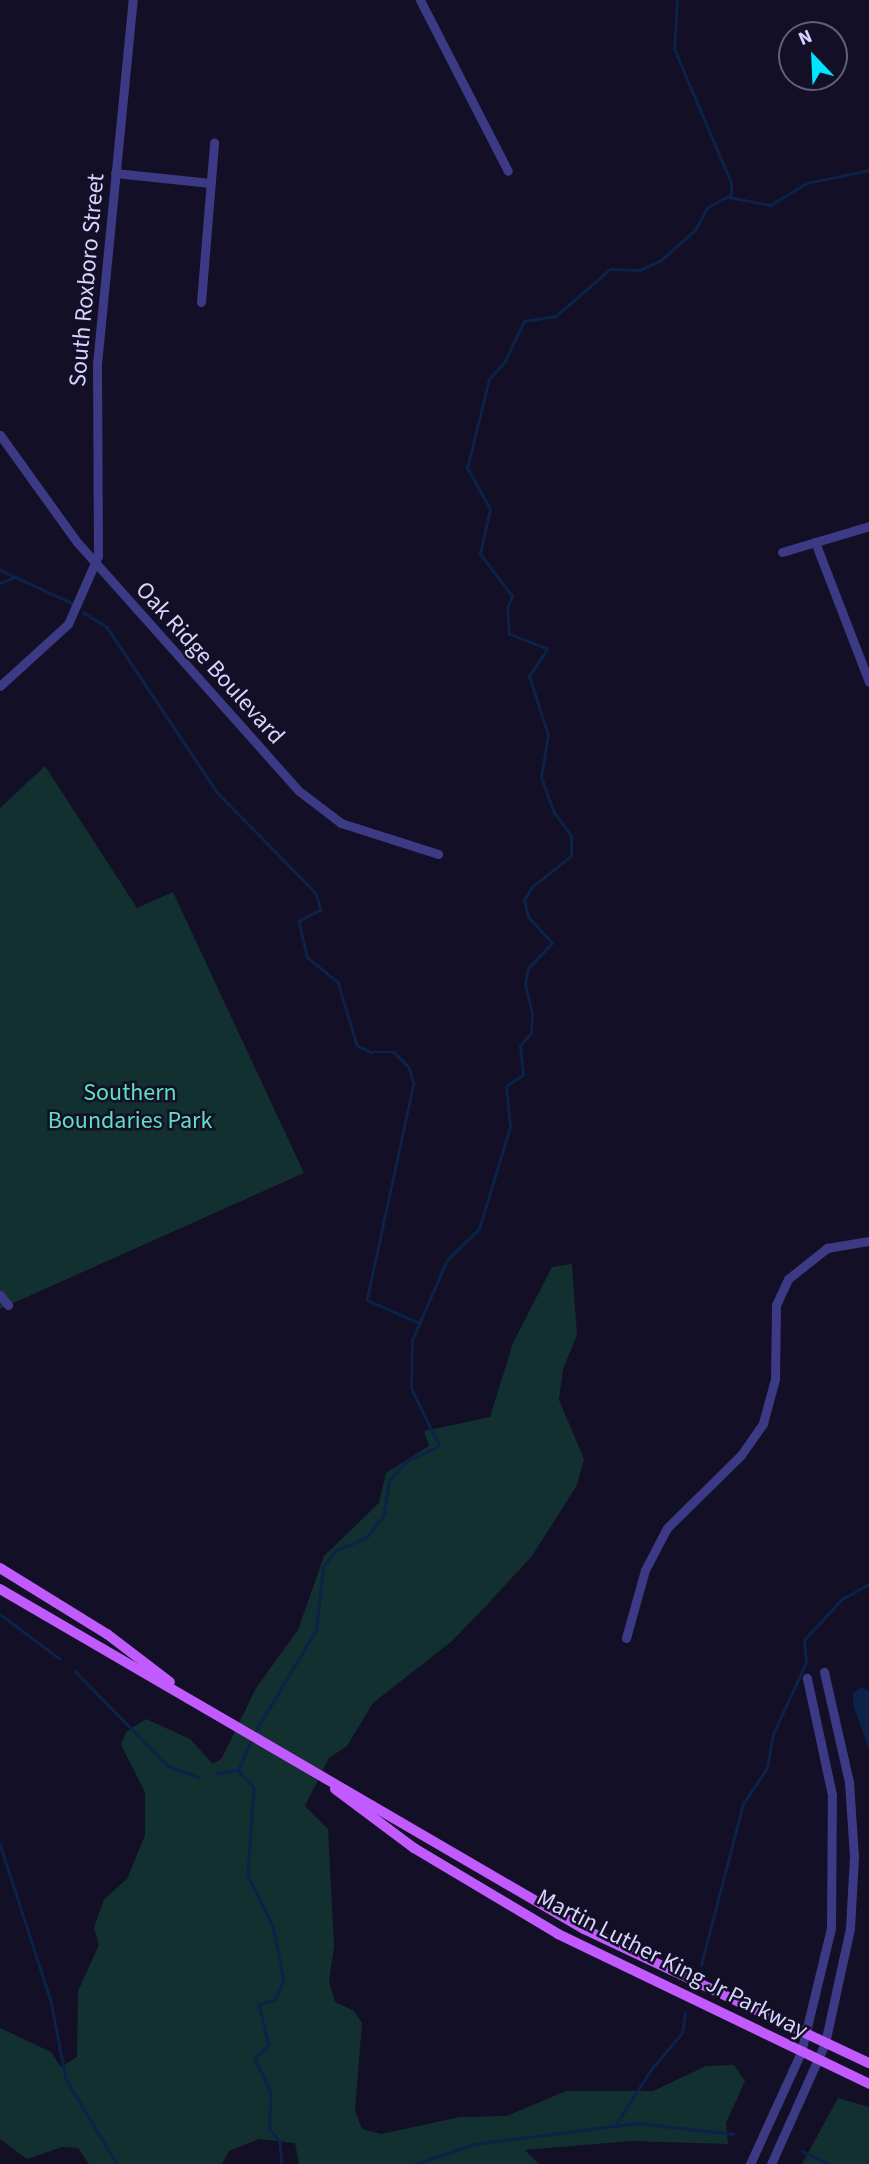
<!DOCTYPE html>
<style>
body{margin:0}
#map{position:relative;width:869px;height:2164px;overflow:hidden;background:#130f26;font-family:"Source Sans 3",sans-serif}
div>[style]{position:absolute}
.green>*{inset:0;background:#12302f}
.water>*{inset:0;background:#0c2248}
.stream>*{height:2.5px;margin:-1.25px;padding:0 1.25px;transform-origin:1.25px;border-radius:1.25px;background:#0c2248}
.minor>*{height:9px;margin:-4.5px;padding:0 4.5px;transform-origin:4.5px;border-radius:4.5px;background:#3d3a85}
.major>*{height:10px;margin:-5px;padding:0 5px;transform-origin:5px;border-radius:5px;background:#c25bff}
span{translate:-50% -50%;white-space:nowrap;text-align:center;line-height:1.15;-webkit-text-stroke:5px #130f26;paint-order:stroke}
.street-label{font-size:24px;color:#d9d4ff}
.park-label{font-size:24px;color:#5fe0c0}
.north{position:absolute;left:778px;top:21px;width:70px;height:70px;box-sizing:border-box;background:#130f26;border:2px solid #625e7d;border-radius:50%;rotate:337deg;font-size:19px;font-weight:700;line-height:28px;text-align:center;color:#d9d4ff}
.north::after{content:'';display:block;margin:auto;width:24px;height:32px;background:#00e5ff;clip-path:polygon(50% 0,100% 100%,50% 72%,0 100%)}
</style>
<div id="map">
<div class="green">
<div style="clip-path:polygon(45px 766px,137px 908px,173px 892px,304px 1173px,0 1309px,0 808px)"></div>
<div style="clip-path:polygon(572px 1264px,577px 1335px,563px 1369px,559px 1400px,584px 1459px,577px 1485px,532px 1556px,485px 1607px,452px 1641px,373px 1703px,347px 1746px,329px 1758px,305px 1806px,328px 1829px,334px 1946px,329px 1982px,335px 2002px,354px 2011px,362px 2023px,355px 2111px,362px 2129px,381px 2134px,460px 2117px,507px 2116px,566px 2091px,653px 2091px,706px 2066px,734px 2065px,745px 2081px,726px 2123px,728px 2144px,631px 2141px,525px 2150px,539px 2164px,299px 2164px,295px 2143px,259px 2139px,229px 2151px,222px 2164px,89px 2164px,78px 2148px,62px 2147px,27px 2159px,0 2139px,0 2028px,51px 2052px,61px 2067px,77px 2057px,78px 1991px,99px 1945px,94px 1928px,104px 1899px,127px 1879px,145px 1835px,145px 1792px,121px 1745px,126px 1732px,146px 1719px,190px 1739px,213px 1764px,222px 1758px,256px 1688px,298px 1630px,324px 1556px,379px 1503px,386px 1473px,429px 1446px,424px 1431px,490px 1417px,513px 1343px,552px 1267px)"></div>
<div style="clip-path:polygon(838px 2098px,869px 2107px,869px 2164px,802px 2164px)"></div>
</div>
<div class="water">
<div style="clip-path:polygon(862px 1687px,869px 1691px,869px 1750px,853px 1705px,853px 1693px)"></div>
</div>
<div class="stream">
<div style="left:729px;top:197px;width:42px;rotate:11deg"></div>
<div style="left:770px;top:205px;width:43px;rotate:-30.7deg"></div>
<div style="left:807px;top:183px;width:63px;rotate:-11.8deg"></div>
<div style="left:0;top:570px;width:79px;rotate:24.6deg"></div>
<div style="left:0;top:583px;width:17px;rotate:-21deg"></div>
<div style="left:83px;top:612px;width:28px;rotate:32deg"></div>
<div style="left:107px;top:627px;width:198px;rotate:56.3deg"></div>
<div style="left:217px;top:792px;width:141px;rotate:45.6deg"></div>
<div style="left:316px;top:893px;width:18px;rotate:74deg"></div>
<div style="left:321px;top:910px;width:25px;rotate:153deg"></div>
<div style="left:299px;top:921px;width:37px;rotate:77deg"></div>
<div style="left:307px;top:957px;width:40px;rotate:39deg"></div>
<div style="left:338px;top:982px;width:66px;rotate:73.2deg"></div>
<div style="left:357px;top:1045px;width:16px;rotate:27deg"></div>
<div style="left:371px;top:1052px;width:23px"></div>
<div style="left:394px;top:1052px;width:21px;rotate:45deg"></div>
<div style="left:409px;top:1067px;width:17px;rotate:73deg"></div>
<div style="left:414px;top:1083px;width:222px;rotate:102.2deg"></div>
<div style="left:367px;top:1300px;width:58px;rotate:23.5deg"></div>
<div style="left:0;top:1614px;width:74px;rotate:36.7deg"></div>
<div style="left:75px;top:1671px;width:133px;rotate:45.6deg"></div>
<div style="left:168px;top:1766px;width:33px;rotate:20deg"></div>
<div style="left:255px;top:1732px;width:119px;rotate:-59.1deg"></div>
<div style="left:316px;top:1630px;width:63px;rotate:-83.7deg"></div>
<div style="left:323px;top:1567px;width:20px;rotate:-53deg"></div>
<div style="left:335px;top:1551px;width:34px;rotate:-23deg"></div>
<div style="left:366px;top:1538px;width:29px;rotate:-52deg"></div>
<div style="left:384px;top:1515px;width:35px;rotate:-82deg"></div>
<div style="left:389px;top:1480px;width:26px;rotate:-47deg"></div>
<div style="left:407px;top:1461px;width:35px;rotate:-25deg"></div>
<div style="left:439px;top:1446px;width:64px;rotate:-115.8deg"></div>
<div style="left:411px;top:1388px;width:48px;rotate:-88.8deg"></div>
<div style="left:412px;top:1340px;width:87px;rotate:-66.4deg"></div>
<div style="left:447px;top:1260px;width:45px;rotate:-44.1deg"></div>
<div style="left:479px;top:1229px;width:107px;rotate:-73.1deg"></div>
<div style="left:510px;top:1127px;width:41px;rotate:-95.6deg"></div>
<div style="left:506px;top:1086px;width:20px;rotate:-33deg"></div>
<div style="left:523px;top:1075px;width:30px;rotate:-96deg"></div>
<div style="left:520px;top:1045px;width:16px;rotate:-47deg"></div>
<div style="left:531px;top:1033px;width:19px;rotate:-87deg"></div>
<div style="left:532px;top:1014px;width:31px;rotate:-103deg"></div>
<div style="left:525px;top:984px;width:16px;rotate:-79deg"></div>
<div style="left:528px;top:968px;width:35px;rotate:-46deg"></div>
<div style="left:552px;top:943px;width:35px;rotate:-133deg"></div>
<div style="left:528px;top:917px;width:17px;rotate:-103deg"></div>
<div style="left:524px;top:900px;width:15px;rotate:-58deg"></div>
<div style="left:532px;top:887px;width:50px;rotate:-38.5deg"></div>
<div style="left:571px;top:856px;width:20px;rotate:-90deg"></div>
<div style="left:571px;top:836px;width:29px;rotate:-126deg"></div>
<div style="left:554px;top:813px;width:37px;rotate:-110deg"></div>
<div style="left:541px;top:778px;width:44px;rotate:-80.8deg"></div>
<div style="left:548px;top:735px;width:62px;rotate:-107.9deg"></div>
<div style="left:529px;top:676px;width:32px;rotate:-56deg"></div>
<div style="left:547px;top:649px;width:41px;rotate:-158.5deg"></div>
<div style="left:509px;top:634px;width:26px;rotate:-94deg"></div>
<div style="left:507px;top:608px;width:13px;rotate:-67deg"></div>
<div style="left:512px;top:596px;width:53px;rotate:-127.3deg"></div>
<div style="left:480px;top:554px;width:46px;rotate:-77.5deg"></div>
<div style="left:490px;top:509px;width:47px;rotate:-119.3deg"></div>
<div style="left:467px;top:468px;width:92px;rotate:-76.1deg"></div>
<div style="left:489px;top:379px;width:24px;rotate:-48deg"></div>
<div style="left:505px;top:361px;width:44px;rotate:-64.6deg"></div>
<div style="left:524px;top:321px;width:32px;rotate:-9deg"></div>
<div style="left:556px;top:316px;width:72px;rotate:-41deg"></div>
<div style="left:610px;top:269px;width:30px;rotate:2deg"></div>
<div style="left:640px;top:270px;width:23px;rotate:-25deg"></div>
<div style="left:661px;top:260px;width:45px;rotate:-41.4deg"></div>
<div style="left:695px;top:230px;width:26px;rotate:-61deg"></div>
<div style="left:708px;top:207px;width:26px;rotate:-28deg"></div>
<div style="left:731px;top:195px;width:12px;rotate:-90deg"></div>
<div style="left:731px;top:183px;width:146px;rotate:-113deg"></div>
<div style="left:674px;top:49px;width:49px;rotate:-86.5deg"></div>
<div style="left:238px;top:1770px;width:32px;rotate:-66deg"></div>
<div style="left:238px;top:1770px;width:23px;rotate:47deg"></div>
<div style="left:254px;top:1787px;width:88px;rotate:93.9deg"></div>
<div style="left:248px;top:1875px;width:57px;rotate:63.9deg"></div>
<div style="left:273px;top:1926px;width:56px;rotate:78.7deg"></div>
<div style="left:284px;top:1981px;width:21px;rotate:115deg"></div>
<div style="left:275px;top:2000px;width:17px;rotate:163deg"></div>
<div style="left:259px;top:2005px;width:41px;rotate:76deg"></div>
<div style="left:269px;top:2045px;width:19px;rotate:137deg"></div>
<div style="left:255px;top:2058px;width:38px;rotate:65deg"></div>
<div style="left:271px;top:2093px;width:36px;rotate:92deg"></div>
<div style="left:270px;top:2129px;width:16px;rotate:52deg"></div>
<div style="left:280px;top:2142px;width:22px;rotate:85deg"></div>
<div style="left:217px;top:1773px;width:21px;rotate:-8deg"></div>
<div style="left:0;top:1844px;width:165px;rotate:72deg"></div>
<div style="left:51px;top:2001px;width:79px;rotate:79.1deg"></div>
<div style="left:66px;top:2079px;width:99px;rotate:59deg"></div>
<div style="left:701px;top:1965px;width:166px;rotate:-75.4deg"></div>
<div style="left:743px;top:1804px;width:43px;rotate:-56.3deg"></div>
<div style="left:767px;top:1768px;width:35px;rotate:-80deg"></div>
<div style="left:773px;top:1734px;width:78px;rotate:-65.1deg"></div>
<div style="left:806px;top:1663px;width:23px;rotate:-95deg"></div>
<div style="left:804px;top:1640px;width:56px;rotate:-47.2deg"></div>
<div style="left:842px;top:1599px;width:31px;rotate:-29deg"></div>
<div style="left:615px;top:2126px;width:69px;rotate:-57.5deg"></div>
<div style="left:652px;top:2068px;width:46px;rotate:-49.4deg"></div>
<div style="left:682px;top:2033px;width:19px;rotate:-81deg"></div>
<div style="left:802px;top:2151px;width:30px;rotate:26deg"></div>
<div style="left:415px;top:2164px;width:63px;rotate:-18.4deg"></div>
<div style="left:475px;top:2144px;width:163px;rotate:-7.4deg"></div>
<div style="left:637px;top:2123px;width:97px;rotate:6.5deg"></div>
</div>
<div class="minor">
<div style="left:420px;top:0;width:192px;rotate:62.8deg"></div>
<div style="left:115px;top:173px;width:96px;rotate:6deg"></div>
<div style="left:201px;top:302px;width:160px;rotate:-85.3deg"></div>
<div style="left:0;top:435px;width:132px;rotate:54.3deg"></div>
<div style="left:77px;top:542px;width:334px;rotate:48.3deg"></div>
<div style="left:299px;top:791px;width:53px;rotate:37.3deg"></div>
<div style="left:341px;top:823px;width:102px;rotate:17.7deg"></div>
<div style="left:815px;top:542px;width:150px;rotate:68.9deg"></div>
<div style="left:782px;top:552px;width:91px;rotate:-16.6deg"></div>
<div style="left:0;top:686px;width:92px;rotate:-42.4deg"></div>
<div style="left:68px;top:624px;width:74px;rotate:-66.2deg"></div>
<div style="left:98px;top:556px;width:192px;rotate:-90.3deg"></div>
<div style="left:97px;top:364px;width:366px;rotate:-84.4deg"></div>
<div style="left:0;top:1295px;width:13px;rotate:51deg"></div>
<div style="left:626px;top:1638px;width:71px;rotate:-74.4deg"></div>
<div style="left:645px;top:1570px;width:47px;rotate:-62.4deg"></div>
<div style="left:667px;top:1528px;width:104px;rotate:-44.6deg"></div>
<div style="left:741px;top:1455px;width:39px;rotate:-55deg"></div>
<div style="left:763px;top:1423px;width:46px;rotate:-74.7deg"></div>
<div style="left:775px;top:1379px;width:74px;rotate:-89.2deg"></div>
<div style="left:776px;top:1305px;width:29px;rotate:-65deg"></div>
<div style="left:788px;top:1279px;width:50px;rotate:-38.5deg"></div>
<div style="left:827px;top:1248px;width:43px;rotate:-9.5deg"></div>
<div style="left:750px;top:2164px;width:123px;rotate:-65.5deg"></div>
<div style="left:801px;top:2052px;width:128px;rotate:-76.4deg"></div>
<div style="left:831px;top:1928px;width:133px;rotate:-89.6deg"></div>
<div style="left:832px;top:1795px;width:120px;rotate:-102.1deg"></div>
<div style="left:771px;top:2164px;width:133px;rotate:-65.9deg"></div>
<div style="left:825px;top:2043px;width:118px;rotate:-77.7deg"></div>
<div style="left:850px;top:1928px;width:71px;rotate:-86.8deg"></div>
<div style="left:854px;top:1857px;width:75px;rotate:-93.8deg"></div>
<div style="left:849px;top:1782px;width:113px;rotate:-102.8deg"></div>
</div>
<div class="major">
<div style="left:0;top:1568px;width:126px;rotate:31.7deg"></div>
<div style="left:107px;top:1634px;width:79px;rotate:37.3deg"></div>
<div style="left:0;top:1589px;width:676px;rotate:30.21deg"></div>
<div style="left:584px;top:1929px;width:315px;rotate:25.2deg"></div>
<div style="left:335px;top:1789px;width:99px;rotate:36.8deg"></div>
<div style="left:414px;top:1848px;width:168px;rotate:30.8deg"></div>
<div style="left:558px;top:1934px;width:345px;rotate:25.7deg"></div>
</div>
<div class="street-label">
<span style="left:87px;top:280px;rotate:-85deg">South Roxboro Street</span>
<span style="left:210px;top:663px;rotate:48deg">Oak Ridge Boulevard</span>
<span style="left:672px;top:1964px;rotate:27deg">Martin Luther King Jr Parkway</span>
</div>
<div class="park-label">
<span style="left:130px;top:1107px">Southern<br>Boundaries Park</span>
</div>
<div class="north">N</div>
</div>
